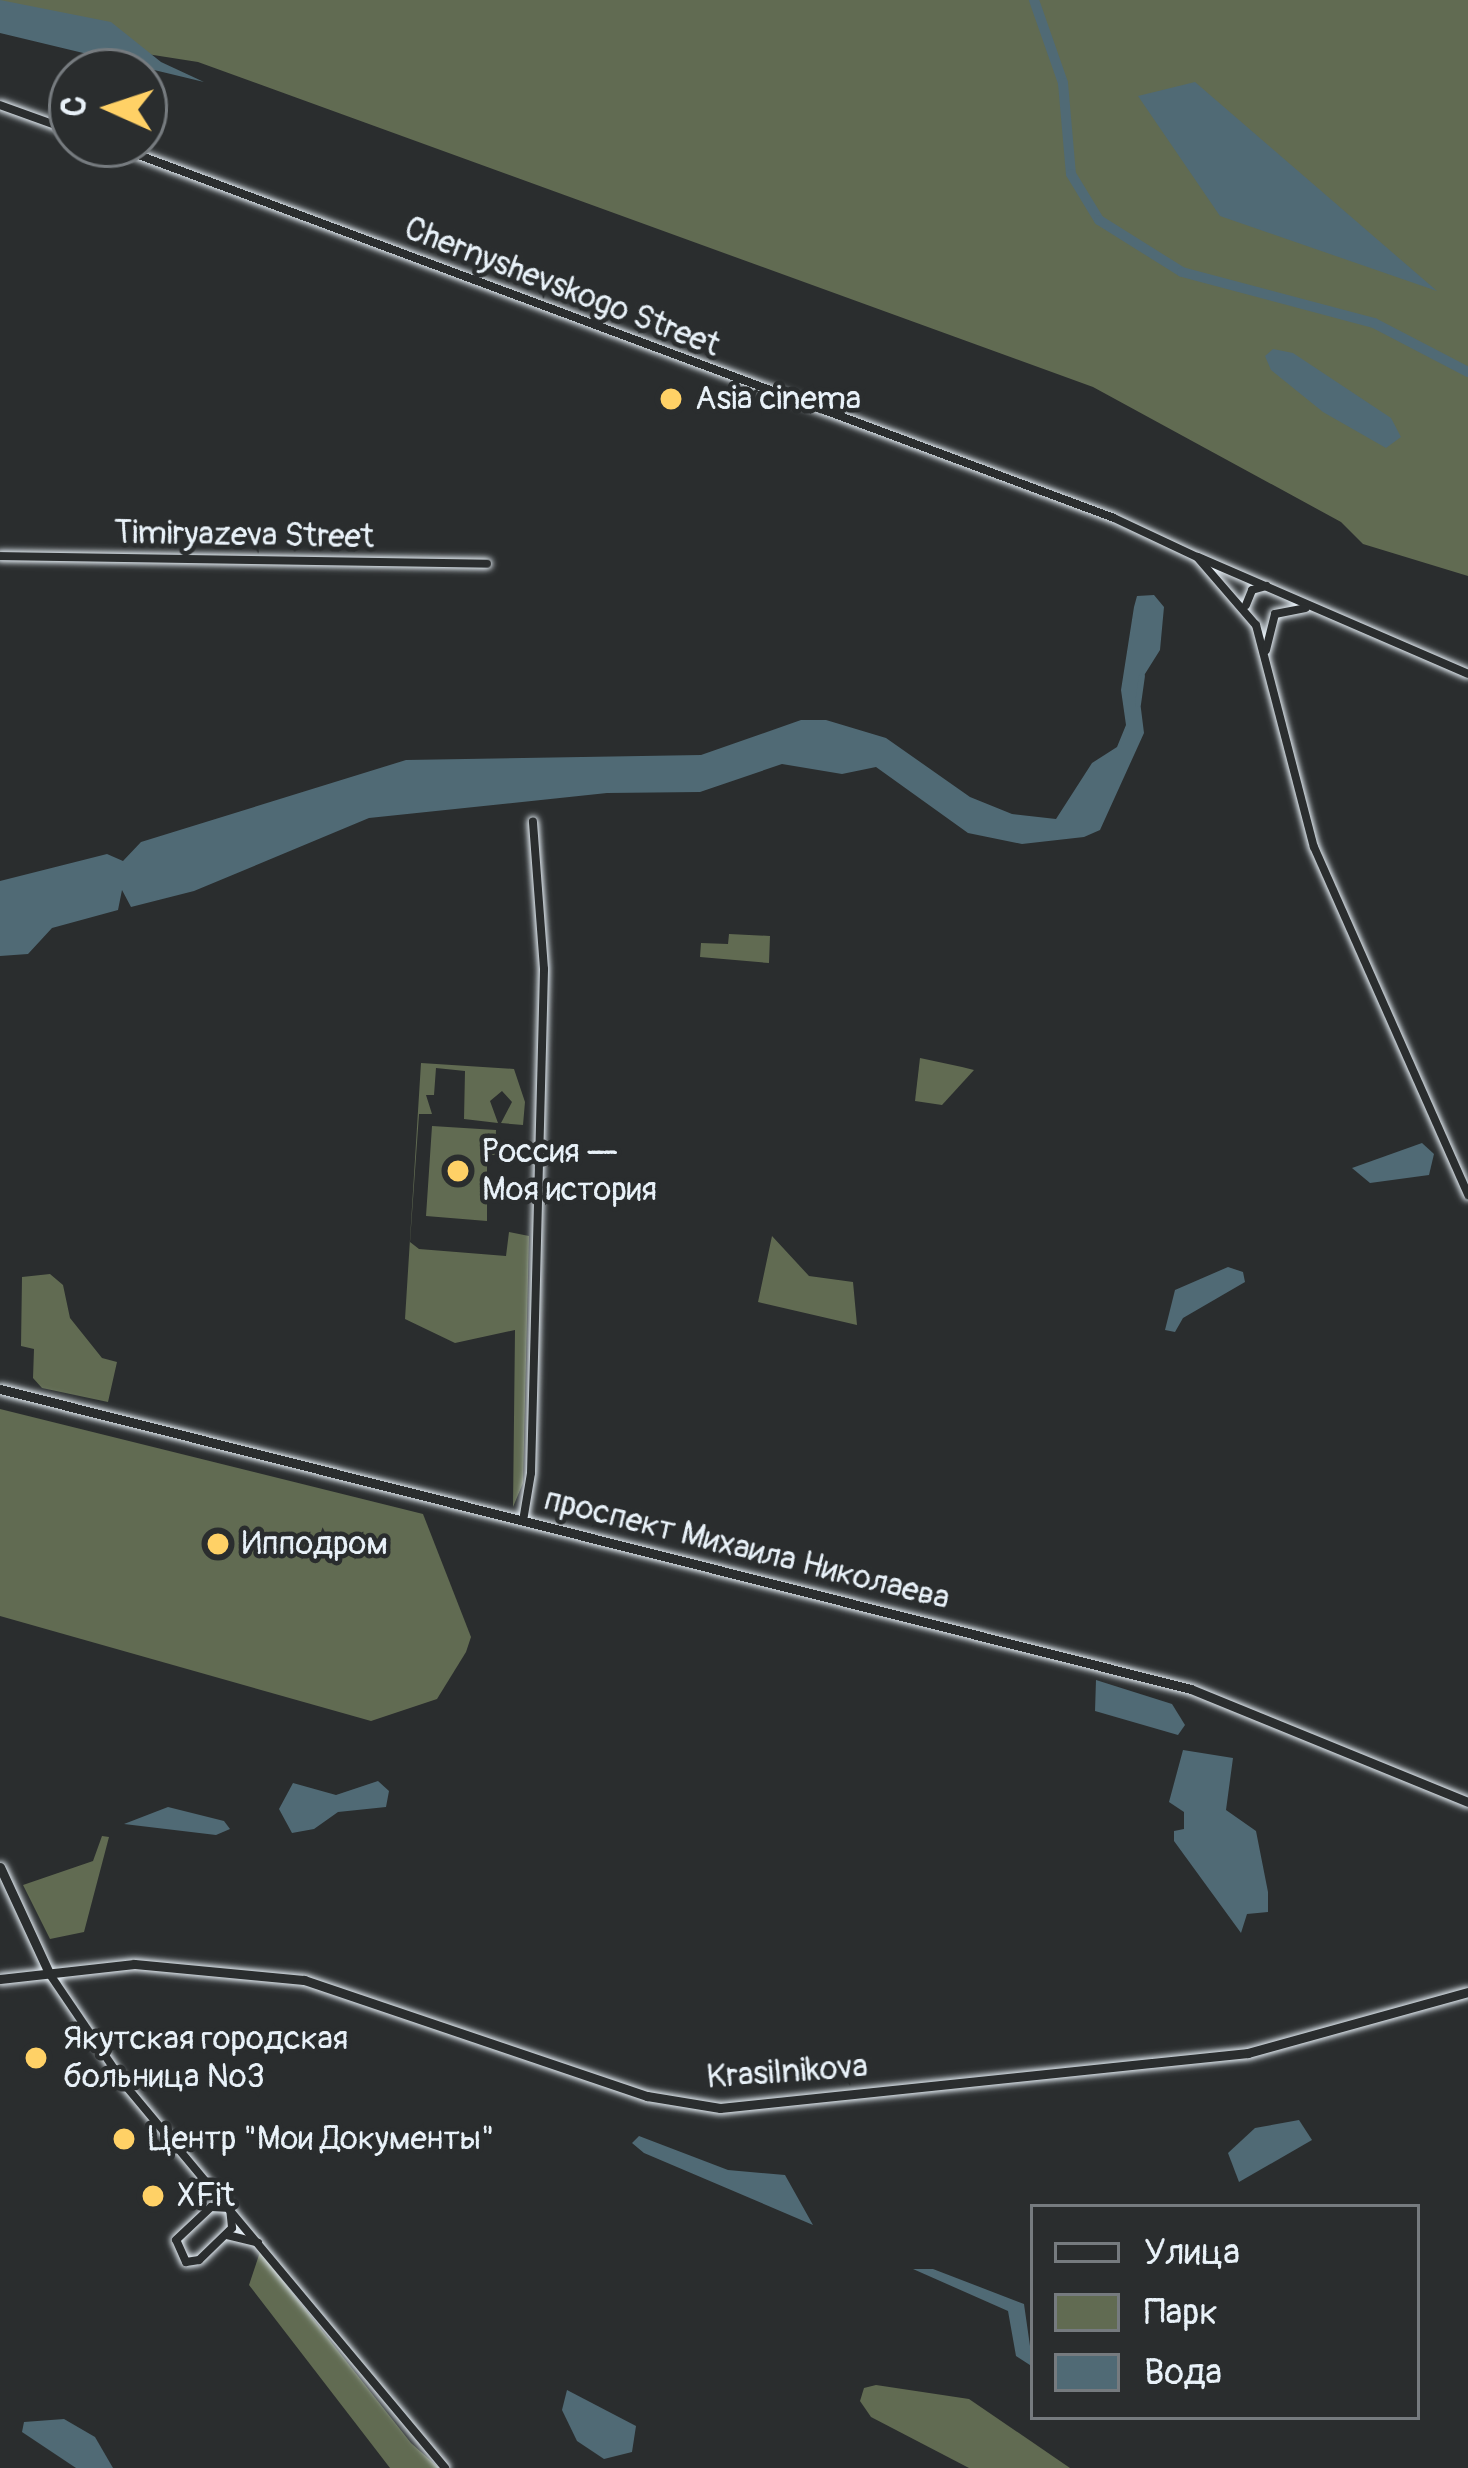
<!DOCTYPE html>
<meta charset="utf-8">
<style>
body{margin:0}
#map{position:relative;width:1468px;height:2468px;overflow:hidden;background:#2a2d2e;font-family:Pangolin,sans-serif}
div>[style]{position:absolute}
.green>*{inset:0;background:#616b52}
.water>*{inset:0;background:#506a75}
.canal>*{height:6px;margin:-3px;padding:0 3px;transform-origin:3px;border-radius:3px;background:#506a75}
.river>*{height:10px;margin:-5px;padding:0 5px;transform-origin:5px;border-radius:5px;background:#506a75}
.roads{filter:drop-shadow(0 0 3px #e8f1f8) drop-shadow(0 0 3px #e8f1f8)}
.secondary>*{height:8px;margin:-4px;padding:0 4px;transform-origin:4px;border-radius:4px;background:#2a2d2e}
.primary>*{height:9px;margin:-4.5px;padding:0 4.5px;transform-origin:4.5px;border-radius:4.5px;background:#2a2d2e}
.dots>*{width:33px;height:33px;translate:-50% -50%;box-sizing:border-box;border:6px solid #2a2d2e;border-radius:50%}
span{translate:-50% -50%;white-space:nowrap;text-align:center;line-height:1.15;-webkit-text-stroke:9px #2a2d2e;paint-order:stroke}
.street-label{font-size:33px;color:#e8f1f8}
.poi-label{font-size:33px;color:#e8f1f8}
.left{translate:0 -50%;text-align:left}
.legend{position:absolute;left:1030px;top:2204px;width:390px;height:216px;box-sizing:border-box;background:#2a2d2e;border:3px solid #767b7f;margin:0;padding:15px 21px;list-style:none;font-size:36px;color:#e8f1f8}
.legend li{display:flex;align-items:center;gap:24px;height:60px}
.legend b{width:60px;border:3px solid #767b7f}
.north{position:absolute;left:48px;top:48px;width:120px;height:120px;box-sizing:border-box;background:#2a2d2e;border:3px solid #767b7f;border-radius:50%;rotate:273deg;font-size:33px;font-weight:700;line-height:48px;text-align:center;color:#e8f1f8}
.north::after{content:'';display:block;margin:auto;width:42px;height:54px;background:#ffd166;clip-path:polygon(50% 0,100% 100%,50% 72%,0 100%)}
</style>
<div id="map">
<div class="green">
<div style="clip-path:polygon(0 0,1468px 0,1468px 576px,1363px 544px,1341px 522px,1093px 387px,198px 62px,0 31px)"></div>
<div style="clip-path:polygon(729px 934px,770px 936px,769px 963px,700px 957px,701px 943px,728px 944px)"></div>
<div style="clip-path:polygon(920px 1058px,962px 1067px,974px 1070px,942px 1105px,915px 1101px)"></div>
<div style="clip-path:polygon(421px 1063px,514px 1069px,525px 1102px,523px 1125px,501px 1123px,512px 1102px,502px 1091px,490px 1101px,498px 1123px,464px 1119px,465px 1071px,436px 1068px,434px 1095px,426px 1095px,432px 1114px,419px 1114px,410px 1242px,419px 1249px,506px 1256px,509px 1232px,529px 1236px,523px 1483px,513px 1507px,515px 1330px,455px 1343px,405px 1319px)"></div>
<div style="clip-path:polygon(432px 1126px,496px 1130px,495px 1155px,487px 1155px,487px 1221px,426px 1216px)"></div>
<div style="clip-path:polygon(772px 1236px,809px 1276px,853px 1282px,857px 1325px,758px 1302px)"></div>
<div style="clip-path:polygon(50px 1274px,63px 1285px,70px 1318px,102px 1358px,117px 1362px,108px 1402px,42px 1388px,33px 1378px,34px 1349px,21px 1346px,22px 1277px)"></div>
<div style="clip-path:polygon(0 1409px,423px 1514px,471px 1637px,466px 1652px,437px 1699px,371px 1721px,0 1616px)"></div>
<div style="clip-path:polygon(102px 1836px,109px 1837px,84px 1932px,50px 1939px,23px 1885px,93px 1861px)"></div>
<div style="clip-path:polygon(260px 2252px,411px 2443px,439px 2468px,390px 2468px,249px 2285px)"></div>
<div style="clip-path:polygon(876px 2385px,969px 2399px,1070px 2468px,969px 2468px,871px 2417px,860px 2401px,864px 2388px)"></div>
</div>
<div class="water">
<div style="clip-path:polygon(0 0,111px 22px,161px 62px,204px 82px,0 33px)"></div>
<div style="clip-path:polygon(1195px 82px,1437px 291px,1220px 216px,1138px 96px)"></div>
<div style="clip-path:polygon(1273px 349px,1293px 353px,1391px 418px,1401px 437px,1386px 448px,1323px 412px,1271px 370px,1265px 356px)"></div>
<div style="clip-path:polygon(1154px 595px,1164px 607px,1160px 650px,1138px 685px,1144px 733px,1100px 830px,1084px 837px,1022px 844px,968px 833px,876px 767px,842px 774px,782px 764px,700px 792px,607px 793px,369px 818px,194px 891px,131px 907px,122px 890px,118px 910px,52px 928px,28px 954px,0 956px,0 881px,107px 854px,123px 861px,141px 842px,406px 760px,701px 755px,801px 720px,826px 720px,886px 738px,970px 797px,1012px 814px,1056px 819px,1092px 763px,1117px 747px,1126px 725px,1121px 690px,1134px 607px,1137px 596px)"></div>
<div style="clip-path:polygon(1422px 1143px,1434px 1154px,1429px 1175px,1370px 1183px,1352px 1168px)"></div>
<div style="clip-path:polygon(1228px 1267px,1243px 1272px,1245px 1282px,1183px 1318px,1175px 1332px,1165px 1330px,1175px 1290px)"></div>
<div style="clip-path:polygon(1096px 1680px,1172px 1704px,1185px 1725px,1178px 1735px,1095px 1711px)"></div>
<div style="clip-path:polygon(1183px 1750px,1233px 1758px,1226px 1810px,1256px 1831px,1268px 1892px,1268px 1912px,1247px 1914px,1241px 1933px,1174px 1841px,1174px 1831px,1184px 1829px,1184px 1812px,1169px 1802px)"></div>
<div style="clip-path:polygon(378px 1781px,389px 1791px,386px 1807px,338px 1812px,314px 1829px,292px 1833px,279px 1809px,293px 1783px,336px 1795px)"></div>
<div style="clip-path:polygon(168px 1807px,224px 1821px,230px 1829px,216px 1835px,124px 1824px)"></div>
<div style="clip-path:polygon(1299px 2120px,1312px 2140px,1239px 2182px,1228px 2153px,1255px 2128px)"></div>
<div style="clip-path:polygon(639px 2136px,728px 2170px,785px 2175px,813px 2225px,644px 2153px,632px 2143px)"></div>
<div style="clip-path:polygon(913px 2269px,933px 2269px,1024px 2304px,1033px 2367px,1016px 2356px,1008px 2311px)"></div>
<div style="clip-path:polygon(567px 2390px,636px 2426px,632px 2452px,604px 2459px,577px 2441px,562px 2410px)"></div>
<div style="clip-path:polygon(64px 2419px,95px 2437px,113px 2468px,76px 2468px,22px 2432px,24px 2422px)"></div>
</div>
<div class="canal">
<div style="left:1138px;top:704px;width:28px;rotate:-82deg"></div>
</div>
<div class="river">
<div style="left:1034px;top:0;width:88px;rotate:70.7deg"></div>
<div style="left:1063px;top:83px;width:91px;rotate:85deg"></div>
<div style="left:1071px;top:174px;width:54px;rotate:58.7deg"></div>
<div style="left:1099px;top:220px;width:98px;rotate:32.1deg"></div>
<div style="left:1182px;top:272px;width:199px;rotate:14.9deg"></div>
<div style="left:1374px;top:323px;width:106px;rotate:27.5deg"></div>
</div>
<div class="roads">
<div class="secondary">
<div style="left:0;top:105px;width:77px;rotate:19.9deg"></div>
<div style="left:109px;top:144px;width:1072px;rotate:20.41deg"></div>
<div style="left:1114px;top:518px;width:92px;rotate:25.2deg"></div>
<div style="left:1197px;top:557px;width:90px;rotate:49.1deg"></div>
<div style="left:1256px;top:625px;width:229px;rotate:75.4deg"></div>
<div style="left:1314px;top:847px;width:381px;rotate:66.1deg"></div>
<div style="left:0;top:556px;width:487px;rotate:0.9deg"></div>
<div style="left:1198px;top:557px;width:294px;rotate:23.4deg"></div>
<div style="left:1246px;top:605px;width:16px;rotate:-68deg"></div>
<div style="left:1252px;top:590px;width:15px;rotate:-16deg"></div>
<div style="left:1266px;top:650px;width:37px;rotate:-76deg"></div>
<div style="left:1275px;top:614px;width:31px;rotate:-11deg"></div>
<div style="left:523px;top:1521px;width:49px;rotate:-80.5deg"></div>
<div style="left:531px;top:1473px;width:504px;rotate:-88.52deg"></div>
<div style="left:544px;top:969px;width:148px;rotate:-94.3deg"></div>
<div style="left:49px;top:1973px;width:135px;rotate:55.8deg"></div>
<div style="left:125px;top:2085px;width:499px;rotate:50.1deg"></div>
<div style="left:211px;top:2207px;width:19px;rotate:3deg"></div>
<div style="left:230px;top:2208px;width:20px;rotate:84deg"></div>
<div style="left:232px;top:2228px;width:46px;rotate:135.9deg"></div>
<div style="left:199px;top:2260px;width:13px;rotate:171deg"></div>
<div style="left:186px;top:2262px;width:24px;rotate:-114deg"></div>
<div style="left:176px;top:2240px;width:48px;rotate:-43.3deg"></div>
<div style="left:227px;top:2235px;width:32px;rotate:14deg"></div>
</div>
<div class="primary">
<div style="left:0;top:1389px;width:1228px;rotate:14.14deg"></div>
<div style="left:1191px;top:1689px;width:299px;rotate:22.2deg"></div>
<div style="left:0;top:1867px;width:117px;rotate:65.2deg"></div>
<div style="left:0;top:1979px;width:135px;rotate:-6.4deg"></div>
<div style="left:134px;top:1964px;width:171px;rotate:5.4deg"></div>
<div style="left:304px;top:1980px;width:362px;rotate:18.7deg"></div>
<div style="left:647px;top:2096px;width:74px;rotate:9.3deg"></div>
<div style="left:720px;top:2108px;width:531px;rotate:-5.95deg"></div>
<div style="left:1248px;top:2053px;width:228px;rotate:-15.5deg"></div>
</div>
</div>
<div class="dots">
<div style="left:671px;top:399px;background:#ffd166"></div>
<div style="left:458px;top:1171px;background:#ffd166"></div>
<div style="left:218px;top:1544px;background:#ffd166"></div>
<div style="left:36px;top:2058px;background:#ffd166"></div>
<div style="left:124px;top:2139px;background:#ffd166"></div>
<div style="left:153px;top:2196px;background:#ffd166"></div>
</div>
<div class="street-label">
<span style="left:562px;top:287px;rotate:21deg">Chernyshevskogo Street</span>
<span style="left:244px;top:535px;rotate:1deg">Timiryazeva Street</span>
<span style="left:747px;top:1549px;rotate:14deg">проспект Михаила Николаева</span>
<span style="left:787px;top:2072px;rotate:-4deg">Krasilnikova</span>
</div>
<div class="poi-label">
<span class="left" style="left:695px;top:399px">Asia cinema</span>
<span class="left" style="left:482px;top:1171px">Россия —<br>Моя история</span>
<span class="left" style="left:242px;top:1544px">Ипподром</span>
<span class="left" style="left:63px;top:2058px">Якутская городская<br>больница №3</span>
<span class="left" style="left:148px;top:2139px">Центр "Мои Документы"</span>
<span class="left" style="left:177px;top:2196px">XFit</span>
</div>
<ul class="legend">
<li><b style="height:15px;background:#2a2d2e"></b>Улица</li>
<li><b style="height:33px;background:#616b52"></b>Парк</li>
<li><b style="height:33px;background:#506a75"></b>Вода</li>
</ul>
<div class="north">С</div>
</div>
